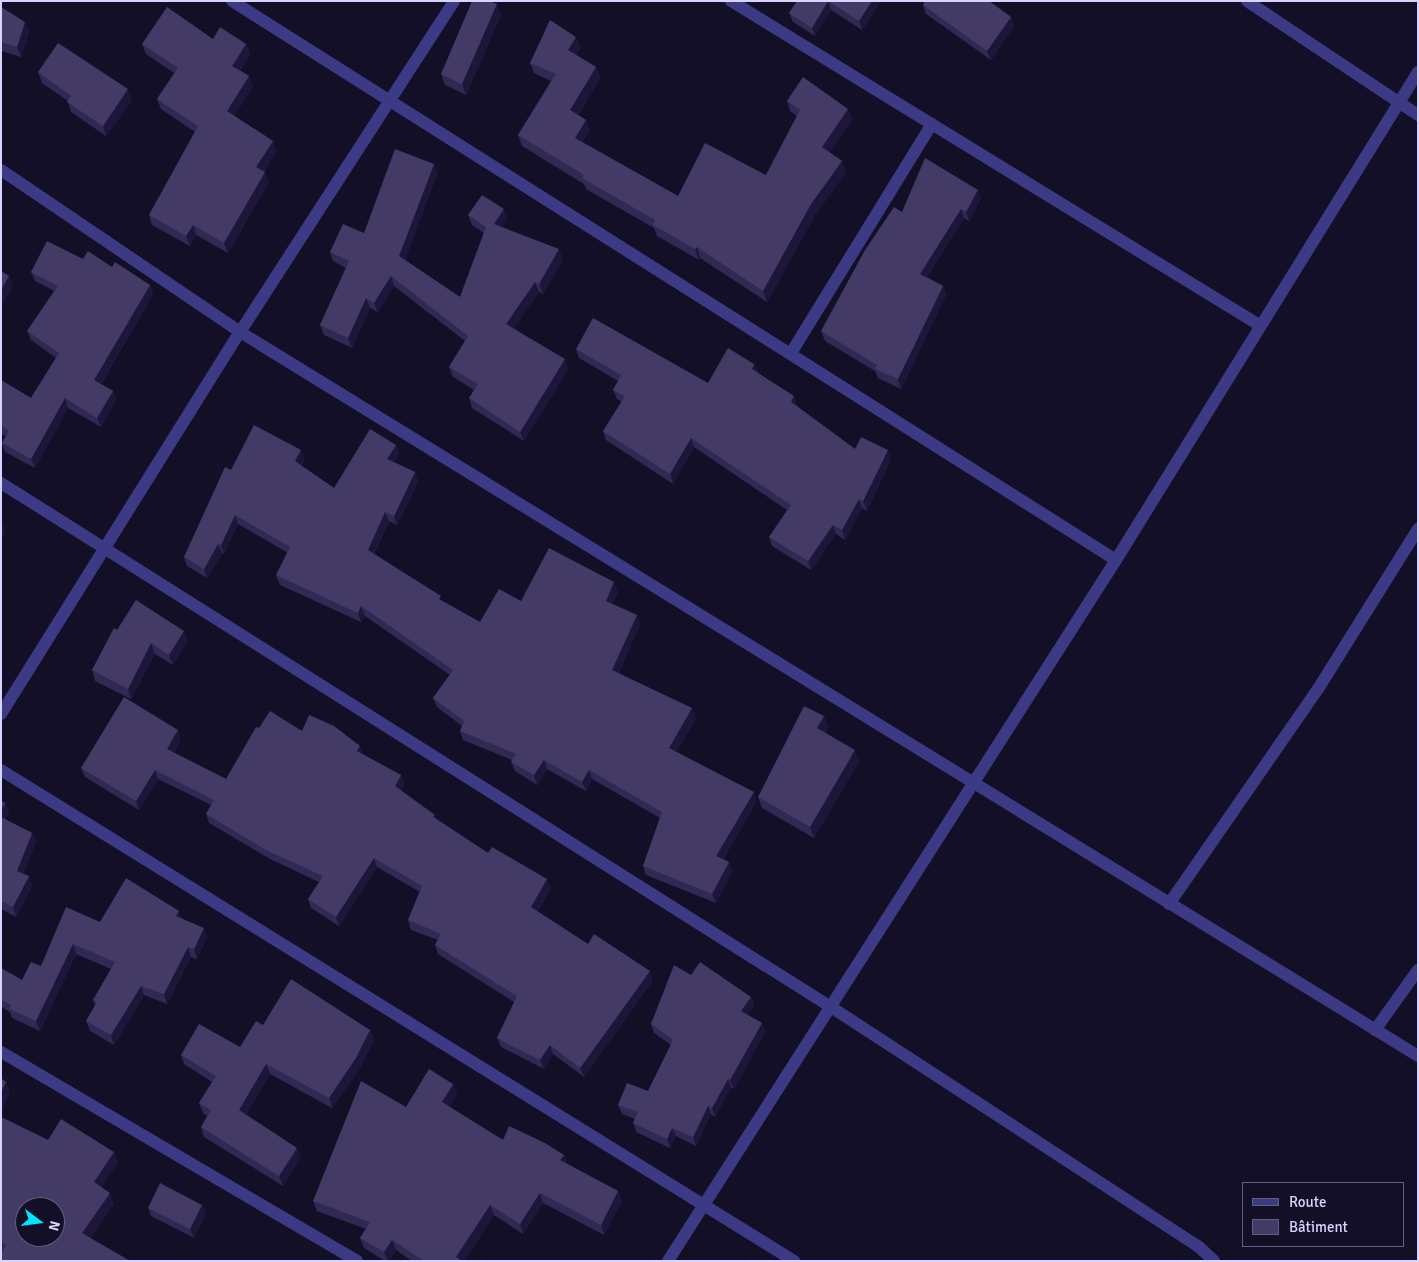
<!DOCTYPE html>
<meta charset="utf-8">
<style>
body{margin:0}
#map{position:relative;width:1419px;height:1262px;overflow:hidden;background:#130f26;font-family:Signika,sans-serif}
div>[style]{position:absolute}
.minor>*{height:12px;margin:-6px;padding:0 6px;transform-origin:6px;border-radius:6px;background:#3d3a85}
.wall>*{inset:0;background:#312854}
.shaded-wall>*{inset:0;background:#1d163a}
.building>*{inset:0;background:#433a66}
span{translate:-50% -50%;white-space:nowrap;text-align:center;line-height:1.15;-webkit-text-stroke:4px #130f26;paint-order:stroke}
.frame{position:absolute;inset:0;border:2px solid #d9d4ff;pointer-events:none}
.legend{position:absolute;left:1242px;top:1182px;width:162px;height:65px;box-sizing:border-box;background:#130f26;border:1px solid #625e7d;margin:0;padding:6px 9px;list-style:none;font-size:15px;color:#d9d4ff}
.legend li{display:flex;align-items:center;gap:10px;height:25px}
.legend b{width:25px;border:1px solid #625e7d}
.north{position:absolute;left:15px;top:1197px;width:50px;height:50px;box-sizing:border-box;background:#130f26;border:1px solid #625e7d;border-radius:50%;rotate:105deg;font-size:14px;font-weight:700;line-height:20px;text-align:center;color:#d9d4ff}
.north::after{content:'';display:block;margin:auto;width:18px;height:22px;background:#00e5ff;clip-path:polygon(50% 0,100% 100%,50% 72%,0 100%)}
</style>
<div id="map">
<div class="minor">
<div style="left:232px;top:1px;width:1046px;rotate:32.31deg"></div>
<div style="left:731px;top:1px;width:619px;rotate:31.53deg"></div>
<div style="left:1247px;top:1px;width:206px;rotate:33.7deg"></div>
<div style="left:1px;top:170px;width:289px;rotate:34.1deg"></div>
<div style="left:240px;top:332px;width:1383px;rotate:31.57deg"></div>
<div style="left:791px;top:353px;width:269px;rotate:-58.4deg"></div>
<div style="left:1px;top:483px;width:982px;rotate:32.27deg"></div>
<div style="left:831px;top:1007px;width:438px;rotate:33.1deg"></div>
<div style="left:1198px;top:1246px;width:22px;rotate:43deg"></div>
<div style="left:1px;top:714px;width:451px;rotate:-58deg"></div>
<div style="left:240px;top:332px;width:394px;rotate:-57.1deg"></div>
<div style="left:1px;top:770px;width:933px;rotate:31.76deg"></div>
<div style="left:1169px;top:904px;width:262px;rotate:-55.3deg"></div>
<div style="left:1318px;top:689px;width:189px;rotate:-58deg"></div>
<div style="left:1375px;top:1030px;width:74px;rotate:-54.4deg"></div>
<div style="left:1px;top:1052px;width:413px;rotate:30.4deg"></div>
<div style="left:668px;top:1261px;width:832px;rotate:-57.42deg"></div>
<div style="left:1116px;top:560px;width:574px;rotate:-58.25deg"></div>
</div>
<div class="wall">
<div style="clip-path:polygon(797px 1px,881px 1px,862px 30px,831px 10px,815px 36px,793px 22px,789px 13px)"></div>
<div style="clip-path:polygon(923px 1px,989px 1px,1011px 17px,1014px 26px,991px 60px,926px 14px,923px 5px,924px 2px)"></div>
<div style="clip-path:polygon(1px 7px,29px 31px,21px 57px,1px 51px)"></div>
<div style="clip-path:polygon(501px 15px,466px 95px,445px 85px,441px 74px)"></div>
<div style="clip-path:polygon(576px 37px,580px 48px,576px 55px,596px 67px,600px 78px,578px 115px,586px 120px,590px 131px,582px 142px,678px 196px,766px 175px,797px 116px,790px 111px,787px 101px,848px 109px,852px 120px,829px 152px,842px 161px,846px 172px,815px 215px,767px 302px,700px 258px,699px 260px,657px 236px,654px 228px,586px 189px,584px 184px,522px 146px,518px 135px,551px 81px,534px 73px,530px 63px)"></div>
<div style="clip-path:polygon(213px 39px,246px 44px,250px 54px,240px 70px,249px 76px,253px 86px,234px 116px,273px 141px,276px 151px,264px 171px,265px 172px,269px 182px,228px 253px,196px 235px,190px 246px,152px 225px,149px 215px,195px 132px,161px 109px,157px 99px,174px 73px,146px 54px,142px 44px)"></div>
<div style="clip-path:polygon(38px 72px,132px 100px,106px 136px,71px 112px,68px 101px,42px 83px)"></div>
<div style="clip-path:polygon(434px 164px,437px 174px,405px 260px,460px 297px,484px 233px,472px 225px,468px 215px,507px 219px,502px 227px,563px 259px,543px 294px,539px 292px,514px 328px,568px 369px,524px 441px,472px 408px,469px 398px,474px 390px,453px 377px,449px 367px,465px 341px,394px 286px,378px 312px,370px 308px,352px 348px,324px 335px,320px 325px,346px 268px,333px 261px,330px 252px,364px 233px)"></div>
<div style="clip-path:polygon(981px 199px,969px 221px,964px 218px,927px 277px,943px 286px,946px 295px,901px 389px,878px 378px,875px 371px,825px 341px,821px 331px,902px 212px)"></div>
<div style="clip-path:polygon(83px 259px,112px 267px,150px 285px,153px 294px,101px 384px,113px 391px,116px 400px,101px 427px,68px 408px,35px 468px,5px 452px,2px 443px,6px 436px,1px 434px,1px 380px,31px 398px,56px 358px,31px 340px,27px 331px,54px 291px,35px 281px,31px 272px)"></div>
<div style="clip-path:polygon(576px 349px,708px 383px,754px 364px,758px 373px,798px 405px,797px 406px,855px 449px,891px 459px,867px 511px,862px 508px,845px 540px,836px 534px,811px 570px,772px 546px,769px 537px,787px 510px,694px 447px,673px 484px,606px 440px,603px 431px,622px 402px,617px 399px,613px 390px,618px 381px,579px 358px)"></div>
<div style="clip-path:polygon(396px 445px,399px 454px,394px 462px,415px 472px,418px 482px,397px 525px,389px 521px,374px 554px,442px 601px,480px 622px,521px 601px,618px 592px,612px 604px,637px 615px,640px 624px,619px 673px,696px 718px,676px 752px,757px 801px,723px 859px,729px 862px,732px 872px,716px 903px,646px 875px,643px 866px,660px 818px,592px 779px,586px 791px,547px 769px,537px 785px,515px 771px,511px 762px,512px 760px,463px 740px,460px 731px,462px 726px,437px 707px,433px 698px,450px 675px,365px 616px,361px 622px,280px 585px,276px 575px,288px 553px,238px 524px,224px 554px,222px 553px,207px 578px,187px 566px,184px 557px,231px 470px,305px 459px,301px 466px,334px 488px)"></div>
<div style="clip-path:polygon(117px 630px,184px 631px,187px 641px,173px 665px,155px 654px,131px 699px,95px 681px,92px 670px)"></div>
<div style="clip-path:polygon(824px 716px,828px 727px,825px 733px,859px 761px,814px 838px,762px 808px,758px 797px)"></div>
<div style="clip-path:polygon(259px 728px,302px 731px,364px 755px,401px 775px,404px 784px,401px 790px,437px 819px,488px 853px,551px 888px,537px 912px,588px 944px,653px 980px,584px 1077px,553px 1054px,544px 1069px,501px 1047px,497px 1038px,514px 1002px,438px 954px,435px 945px,438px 940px,411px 930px,408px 920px,420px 892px,377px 867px,339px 926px,311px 908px,308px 899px,319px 882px,270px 859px,209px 823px,206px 814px,211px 805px,158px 779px,139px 810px,85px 777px,81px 768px,181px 740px,174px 753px,226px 779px)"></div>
<div style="clip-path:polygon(1px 801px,5px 803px,9px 813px,5px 819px,32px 833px,36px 842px,23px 874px,29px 876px,32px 886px,16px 917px,1px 909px)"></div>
<div style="clip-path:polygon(182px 919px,207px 937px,197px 959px,191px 957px,167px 1004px,144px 995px,114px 1045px,90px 1031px,86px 1021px,95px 1005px,93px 1000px,111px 969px,76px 954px,40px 1031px,12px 1018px,10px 1012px,1px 1007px,1px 968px,22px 980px,100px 922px)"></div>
<div style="clip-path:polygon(691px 975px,751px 997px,754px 1005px,747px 1015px,762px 1023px,765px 1032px,734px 1089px,731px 1087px,715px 1117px,711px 1114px,696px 1146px,676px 1136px,670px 1148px,636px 1132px,633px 1123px,635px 1119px,622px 1114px,618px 1105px,648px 1091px,671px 1045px,654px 1033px,651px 1024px)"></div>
<div style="clip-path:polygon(263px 1025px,370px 1030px,374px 1040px,360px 1068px,332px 1108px,270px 1074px,246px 1115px,301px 1157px,283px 1186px,204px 1137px,201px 1127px,207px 1116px,203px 1113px,199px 1103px,212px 1082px,184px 1064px,181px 1055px,240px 1047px)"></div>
<div style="clip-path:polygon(453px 1084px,457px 1094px,449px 1107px,503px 1140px,564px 1155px,567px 1164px,618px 1191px,622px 1201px,604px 1235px,543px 1203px,523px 1234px,494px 1215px,464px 1261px,412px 1261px,396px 1250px,389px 1261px,385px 1261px,364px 1248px,360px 1238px,366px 1229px,317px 1211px,313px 1201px,406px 1107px)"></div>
<div style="clip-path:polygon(1px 1117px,48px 1140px,118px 1163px,101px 1187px,114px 1204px,90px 1238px,130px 1261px,1px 1261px,1px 1253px,2px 1252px,1px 1251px)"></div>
<div style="clip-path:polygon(202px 1205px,206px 1213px,194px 1238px,151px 1216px,148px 1208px)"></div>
</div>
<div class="shaded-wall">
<div style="clip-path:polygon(828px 1px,831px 10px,815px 36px,812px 28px)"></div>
<div style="clip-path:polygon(872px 1px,881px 1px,862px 30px,859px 21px)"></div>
<div style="clip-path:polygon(497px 4px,501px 15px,466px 95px,462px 84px)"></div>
<div style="clip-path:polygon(1011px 17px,1014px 26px,991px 60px,987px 51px)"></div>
<div style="clip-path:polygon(25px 22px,29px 31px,21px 57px,17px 47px)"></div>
<div style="clip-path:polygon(576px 37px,580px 48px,572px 61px,568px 50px)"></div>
<div style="clip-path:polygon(246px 44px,250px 54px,236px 76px,232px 66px)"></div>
<div style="clip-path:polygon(596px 67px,600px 78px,574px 121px,570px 110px)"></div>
<div style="clip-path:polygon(249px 76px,253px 86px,231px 121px,227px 111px)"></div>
<div style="clip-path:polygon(128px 89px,132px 100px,106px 136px,103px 126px)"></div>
<div style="clip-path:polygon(848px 109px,852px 120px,826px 158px,822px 147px)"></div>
<div style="clip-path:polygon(586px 120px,590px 131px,578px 149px,575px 138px)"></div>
<div style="clip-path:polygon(273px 141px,276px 151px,260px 177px,256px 167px)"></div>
<div style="clip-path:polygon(842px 161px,846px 172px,815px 215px,767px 302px,763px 291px,811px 204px)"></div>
<div style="clip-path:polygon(434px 164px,437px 174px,403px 265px,399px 256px)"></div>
<div style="clip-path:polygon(265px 172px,269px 182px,228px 253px,224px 243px)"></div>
<div style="clip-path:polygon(978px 190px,981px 199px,969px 221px,966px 212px)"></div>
<div style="clip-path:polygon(504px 209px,507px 219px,498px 234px,494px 224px)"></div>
<div style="clip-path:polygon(961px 209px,964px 218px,923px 283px,920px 274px)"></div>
<div style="clip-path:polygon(193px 225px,196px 235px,190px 246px,186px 236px)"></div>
<div style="clip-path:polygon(697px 247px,700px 258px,699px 260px,695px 249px)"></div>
<div style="clip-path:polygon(559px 249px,563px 259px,543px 294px,539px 284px)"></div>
<div style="clip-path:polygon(9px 276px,13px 286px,1px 307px,1px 290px)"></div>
<div style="clip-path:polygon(391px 276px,394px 286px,378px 312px,374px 303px)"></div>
<div style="clip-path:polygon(535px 282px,539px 292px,510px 334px,506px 324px)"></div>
<div style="clip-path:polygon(150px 285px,153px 294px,97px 390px,94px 380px)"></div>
<div style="clip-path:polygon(943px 286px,946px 295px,901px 389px,898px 379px)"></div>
<div style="clip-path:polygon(366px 298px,370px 308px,352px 348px,348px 338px)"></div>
<div style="clip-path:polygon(565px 359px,568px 369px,524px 441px,520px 432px)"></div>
<div style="clip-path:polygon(754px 364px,758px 373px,752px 369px)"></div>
<div style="clip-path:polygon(113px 391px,116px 400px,101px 427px,97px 418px)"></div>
<div style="clip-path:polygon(794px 396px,798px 405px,794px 411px,791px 402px)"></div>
<div style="clip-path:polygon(65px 398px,68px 408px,35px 468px,31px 459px)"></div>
<div style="clip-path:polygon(691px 438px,694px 447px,673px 484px,670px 474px)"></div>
<div style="clip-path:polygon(396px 445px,399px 454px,391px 468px,387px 459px)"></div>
<div style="clip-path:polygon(301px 450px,305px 459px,298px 471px,295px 461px)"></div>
<div style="clip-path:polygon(888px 450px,891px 459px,867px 511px,863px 501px)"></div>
<div style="clip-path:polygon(415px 472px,418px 482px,397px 525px,394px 516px)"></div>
<div style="clip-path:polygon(859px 499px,862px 508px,845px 540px,842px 530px)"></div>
<div style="clip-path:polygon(385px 512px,389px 521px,371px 559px,368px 550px)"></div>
<div style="clip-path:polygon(235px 515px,238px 524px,224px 554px,221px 545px)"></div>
<div style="clip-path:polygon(1px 520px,5px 530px,1px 542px)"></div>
<div style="clip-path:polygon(833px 525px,836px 534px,811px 570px,808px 561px)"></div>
<div style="clip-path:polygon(218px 544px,222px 553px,207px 578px,204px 569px)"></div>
<div style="clip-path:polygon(614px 582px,618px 592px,609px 610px,606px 601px)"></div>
<div style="clip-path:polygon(361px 606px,365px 616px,361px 622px,358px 613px)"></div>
<div style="clip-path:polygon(637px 615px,640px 624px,616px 680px,612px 670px)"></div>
<div style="clip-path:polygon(184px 631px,187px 641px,173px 665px,169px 655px)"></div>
<div style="clip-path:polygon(151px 643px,155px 654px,131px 699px,128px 689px)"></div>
<div style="clip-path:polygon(692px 708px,696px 718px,673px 758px,669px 748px)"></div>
<div style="clip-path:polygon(824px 716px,828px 727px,821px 739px,817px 728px)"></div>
<div style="clip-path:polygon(178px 730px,181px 740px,170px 759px,167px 749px)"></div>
<div style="clip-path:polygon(360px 746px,364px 755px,357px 751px)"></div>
<div style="clip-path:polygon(855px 750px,859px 761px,814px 838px,810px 827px)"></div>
<div style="clip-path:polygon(544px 760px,547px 769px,537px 785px,534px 775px)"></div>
<div style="clip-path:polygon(155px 770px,158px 779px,139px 810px,136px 801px)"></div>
<div style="clip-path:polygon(589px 770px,592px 779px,586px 791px,582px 782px)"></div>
<div style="clip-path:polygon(401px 775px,404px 784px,399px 795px,395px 786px)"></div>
<div style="clip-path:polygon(754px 792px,757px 801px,719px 865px,716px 856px)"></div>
<div style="clip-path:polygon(5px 803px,9px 813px,2px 825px,1px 810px)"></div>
<div style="clip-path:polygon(32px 833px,36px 842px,21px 880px,17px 871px)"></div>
<div style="clip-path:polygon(374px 858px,377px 867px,339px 926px,336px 917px)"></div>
<div style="clip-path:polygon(729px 862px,732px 872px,716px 903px,712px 894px)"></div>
<div style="clip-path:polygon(29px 876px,32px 886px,16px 917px,13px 907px)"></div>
<div style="clip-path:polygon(547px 879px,551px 888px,534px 917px,531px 907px)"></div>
<div style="clip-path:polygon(179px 911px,183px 920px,176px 916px)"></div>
<div style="clip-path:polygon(204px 928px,207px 937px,197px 959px,194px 949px)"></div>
<div style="clip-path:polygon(73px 944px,76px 954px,40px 1031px,36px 1021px)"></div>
<div style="clip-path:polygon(188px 947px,191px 957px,167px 1004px,164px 994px)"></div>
<div style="clip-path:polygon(650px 971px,653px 980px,584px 1077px,580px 1068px)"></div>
<div style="clip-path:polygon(141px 986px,144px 995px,114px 1045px,111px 1035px)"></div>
<div style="clip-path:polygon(751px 997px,754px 1005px,744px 1020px,741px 1011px)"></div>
<div style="clip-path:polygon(762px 1023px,765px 1032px,734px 1089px,730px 1080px)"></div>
<div style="clip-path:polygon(370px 1030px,374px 1040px,360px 1068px,332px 1108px,329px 1098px)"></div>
<div style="clip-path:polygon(550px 1045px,553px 1054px,544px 1069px,540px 1060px)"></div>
<div style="clip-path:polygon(266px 1064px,270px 1074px,243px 1120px,239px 1110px)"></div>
<div style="clip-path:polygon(728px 1079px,731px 1087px,715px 1117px,712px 1108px)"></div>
<div style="clip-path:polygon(6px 1082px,10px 1092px,1px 1112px,1px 1093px)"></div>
<div style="clip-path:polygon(453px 1084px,457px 1094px,446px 1113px,442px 1102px)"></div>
<div style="clip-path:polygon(708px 1106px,711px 1114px,696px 1146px,693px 1137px)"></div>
<div style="clip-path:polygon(672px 1128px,676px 1136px,670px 1148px,667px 1139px)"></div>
<div style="clip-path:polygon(297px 1148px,301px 1157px,283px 1186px,279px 1176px)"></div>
<div style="clip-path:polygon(114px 1152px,118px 1163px,98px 1193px,94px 1182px)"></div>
<div style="clip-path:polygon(564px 1155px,567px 1165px,560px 1160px)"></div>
<div style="clip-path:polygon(618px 1191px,622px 1201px,604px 1235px,601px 1225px)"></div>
<div style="clip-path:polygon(110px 1193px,114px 1204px,86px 1244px,82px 1233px)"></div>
<div style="clip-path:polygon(540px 1193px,543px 1203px,523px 1234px,520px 1224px)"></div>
<div style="clip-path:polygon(202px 1205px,206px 1213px,194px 1238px,190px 1229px)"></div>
<div style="clip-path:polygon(490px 1205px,494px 1215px,464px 1261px,457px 1261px,456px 1257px)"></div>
<div style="clip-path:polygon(392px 1240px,396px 1250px,389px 1261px,388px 1261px,384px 1252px)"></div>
</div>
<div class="building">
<div style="clip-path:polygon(472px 1px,489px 1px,497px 4px,462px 84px,441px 74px)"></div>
<div style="clip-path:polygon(797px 1px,872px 1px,859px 21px,828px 1px,812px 28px,789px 13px)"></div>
<div style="clip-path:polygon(925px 1px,989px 1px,1011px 17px,987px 51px,923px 5px)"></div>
<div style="clip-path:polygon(1px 7px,25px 22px,17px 47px,1px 42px)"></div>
<div style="clip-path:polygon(167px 7px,213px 39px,220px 27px,246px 44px,232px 66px,249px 76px,227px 111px,273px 141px,256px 167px,265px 172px,224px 243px,193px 225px,186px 236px,149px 215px,198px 126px,157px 99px,178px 68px,142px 44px)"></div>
<div style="clip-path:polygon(550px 20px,576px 37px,568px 50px,596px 67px,570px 110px,586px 120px,575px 138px,678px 196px,705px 143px,766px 175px,800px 110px,787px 101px,803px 77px,848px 109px,822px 147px,842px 161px,811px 204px,763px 291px,697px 247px,695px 249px,653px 225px,655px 220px,582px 178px,584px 175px,518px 135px,556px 74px,530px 63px)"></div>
<div style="clip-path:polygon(58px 43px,128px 89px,103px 126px,67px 102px,71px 96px,38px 72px)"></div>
<div style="clip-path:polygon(395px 149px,434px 164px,399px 256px,460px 297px,486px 227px,468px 215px,482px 195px,504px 209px,494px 224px,559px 249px,539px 284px,535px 282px,506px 324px,565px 359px,520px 432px,469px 398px,478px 384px,449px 367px,468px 336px,391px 276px,374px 303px,366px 298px,348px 338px,320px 325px,349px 261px,330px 252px,343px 224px,364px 233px)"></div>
<div style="clip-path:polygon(925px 158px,978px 190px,966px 212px,961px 209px,920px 274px,943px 286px,898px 379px,875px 369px,877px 365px,821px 331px,865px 250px,894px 207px,902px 212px)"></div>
<div style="clip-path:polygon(47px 241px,83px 259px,88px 251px,112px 267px,115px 262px,150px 285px,94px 380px,113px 391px,97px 418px,65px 398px,31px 459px,2px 443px,9px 431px,1px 426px,1px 380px,31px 398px,59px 353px,27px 331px,58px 286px,31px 272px)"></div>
<div style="clip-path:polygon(1px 271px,9px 276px,1px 290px)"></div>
<div style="clip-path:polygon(593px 318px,708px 383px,728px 348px,754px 364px,752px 369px,794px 396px,791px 402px,855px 449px,861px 437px,888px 450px,863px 501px,859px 499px,842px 530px,833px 525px,808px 561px,769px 537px,791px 505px,691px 438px,670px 474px,603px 431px,625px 396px,613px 390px,621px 375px,576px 349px)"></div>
<div style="clip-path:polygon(254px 425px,301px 450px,295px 461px,334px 488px,370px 429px,396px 445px,387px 459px,415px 472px,394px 516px,385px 512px,368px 550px,441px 596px,439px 599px,480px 622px,499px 589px,521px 601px,549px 548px,614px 582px,606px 601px,637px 615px,612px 670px,692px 708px,669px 748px,754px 792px,716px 856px,729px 862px,712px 894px,643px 866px,662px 812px,589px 770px,582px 782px,544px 760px,534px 775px,511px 762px,516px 754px,460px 731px,464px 721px,433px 698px,453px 670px,361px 606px,358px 613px,276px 575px,290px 547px,235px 515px,221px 545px,218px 544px,204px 569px,184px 557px,225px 467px,231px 470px)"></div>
<div style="clip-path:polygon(136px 600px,184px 631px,169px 655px,151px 643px,128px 689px,92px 670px,114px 628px,117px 630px)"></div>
<div style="clip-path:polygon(124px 697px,178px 730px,167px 749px,226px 779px,256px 727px,259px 728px,270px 711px,302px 731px,309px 715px,334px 726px,360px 746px,357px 751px,401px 775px,395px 786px,435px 815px,433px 817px,488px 853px,492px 847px,547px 879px,531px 907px,588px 944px,594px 934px,650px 971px,580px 1068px,550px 1045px,540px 1060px,497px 1038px,517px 996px,435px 945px,441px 934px,408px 920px,422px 886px,374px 858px,336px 917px,308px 899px,323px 876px,266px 850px,206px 814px,214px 800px,155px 770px,136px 801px,81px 768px)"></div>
<div style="clip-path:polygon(804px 706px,824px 716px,817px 728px,855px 750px,810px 827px,758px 797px)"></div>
<div style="clip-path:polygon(1px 801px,5px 803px,1px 810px)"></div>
<div style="clip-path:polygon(1px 817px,32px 833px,17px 871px,29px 876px,13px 907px,1px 901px)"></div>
<div style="clip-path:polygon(126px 878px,179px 911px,176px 916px,204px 928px,194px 949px,188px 947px,164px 994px,141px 986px,111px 1035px,86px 1021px,97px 1002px,93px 1000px,115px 962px,73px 944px,36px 1021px,9px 1009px,11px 1005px,1px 1000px,1px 968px,22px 980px,31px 962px,41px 966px,66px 907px,100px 922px)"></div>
<div style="clip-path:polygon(700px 962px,751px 997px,741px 1011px,762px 1023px,730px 1080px,728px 1079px,712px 1108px,708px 1106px,693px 1137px,672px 1128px,667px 1139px,633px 1123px,638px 1112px,618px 1105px,627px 1083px,648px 1091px,673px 1040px,651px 1024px,674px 965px,691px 975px)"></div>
<div style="clip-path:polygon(291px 979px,370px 1030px,356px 1058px,329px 1098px,266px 1064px,239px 1110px,297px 1148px,279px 1176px,201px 1127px,211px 1110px,199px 1103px,216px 1076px,181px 1055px,199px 1024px,240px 1047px,256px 1021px,263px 1025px)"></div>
<div style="clip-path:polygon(429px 1069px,453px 1084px,442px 1102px,503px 1140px,509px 1126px,545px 1143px,564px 1155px,560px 1160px,618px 1191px,601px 1225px,540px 1193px,520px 1224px,490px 1205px,456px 1257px,462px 1261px,424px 1261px,392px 1240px,384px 1252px,360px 1238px,370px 1222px,313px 1201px,361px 1081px,406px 1107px)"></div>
<div style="clip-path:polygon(1px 1078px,6px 1082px,1px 1093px)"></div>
<div style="clip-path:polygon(evenodd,1px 1117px,48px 1140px,61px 1119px,114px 1152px,94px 1182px,110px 1193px,82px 1233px,130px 1261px,4px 1261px,1px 1259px,1px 1253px,6px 1245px,1px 1242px,1px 1117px,25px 1207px,55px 1207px,55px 1237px,25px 1237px,25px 1207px)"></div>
<div style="clip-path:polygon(160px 1183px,202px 1205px,190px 1229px,148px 1208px)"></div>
</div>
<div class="frame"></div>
<ul class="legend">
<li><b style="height:6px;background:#3d3a85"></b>Route</li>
<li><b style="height:14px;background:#433a66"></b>Bâtiment</li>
</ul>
<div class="north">N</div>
</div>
